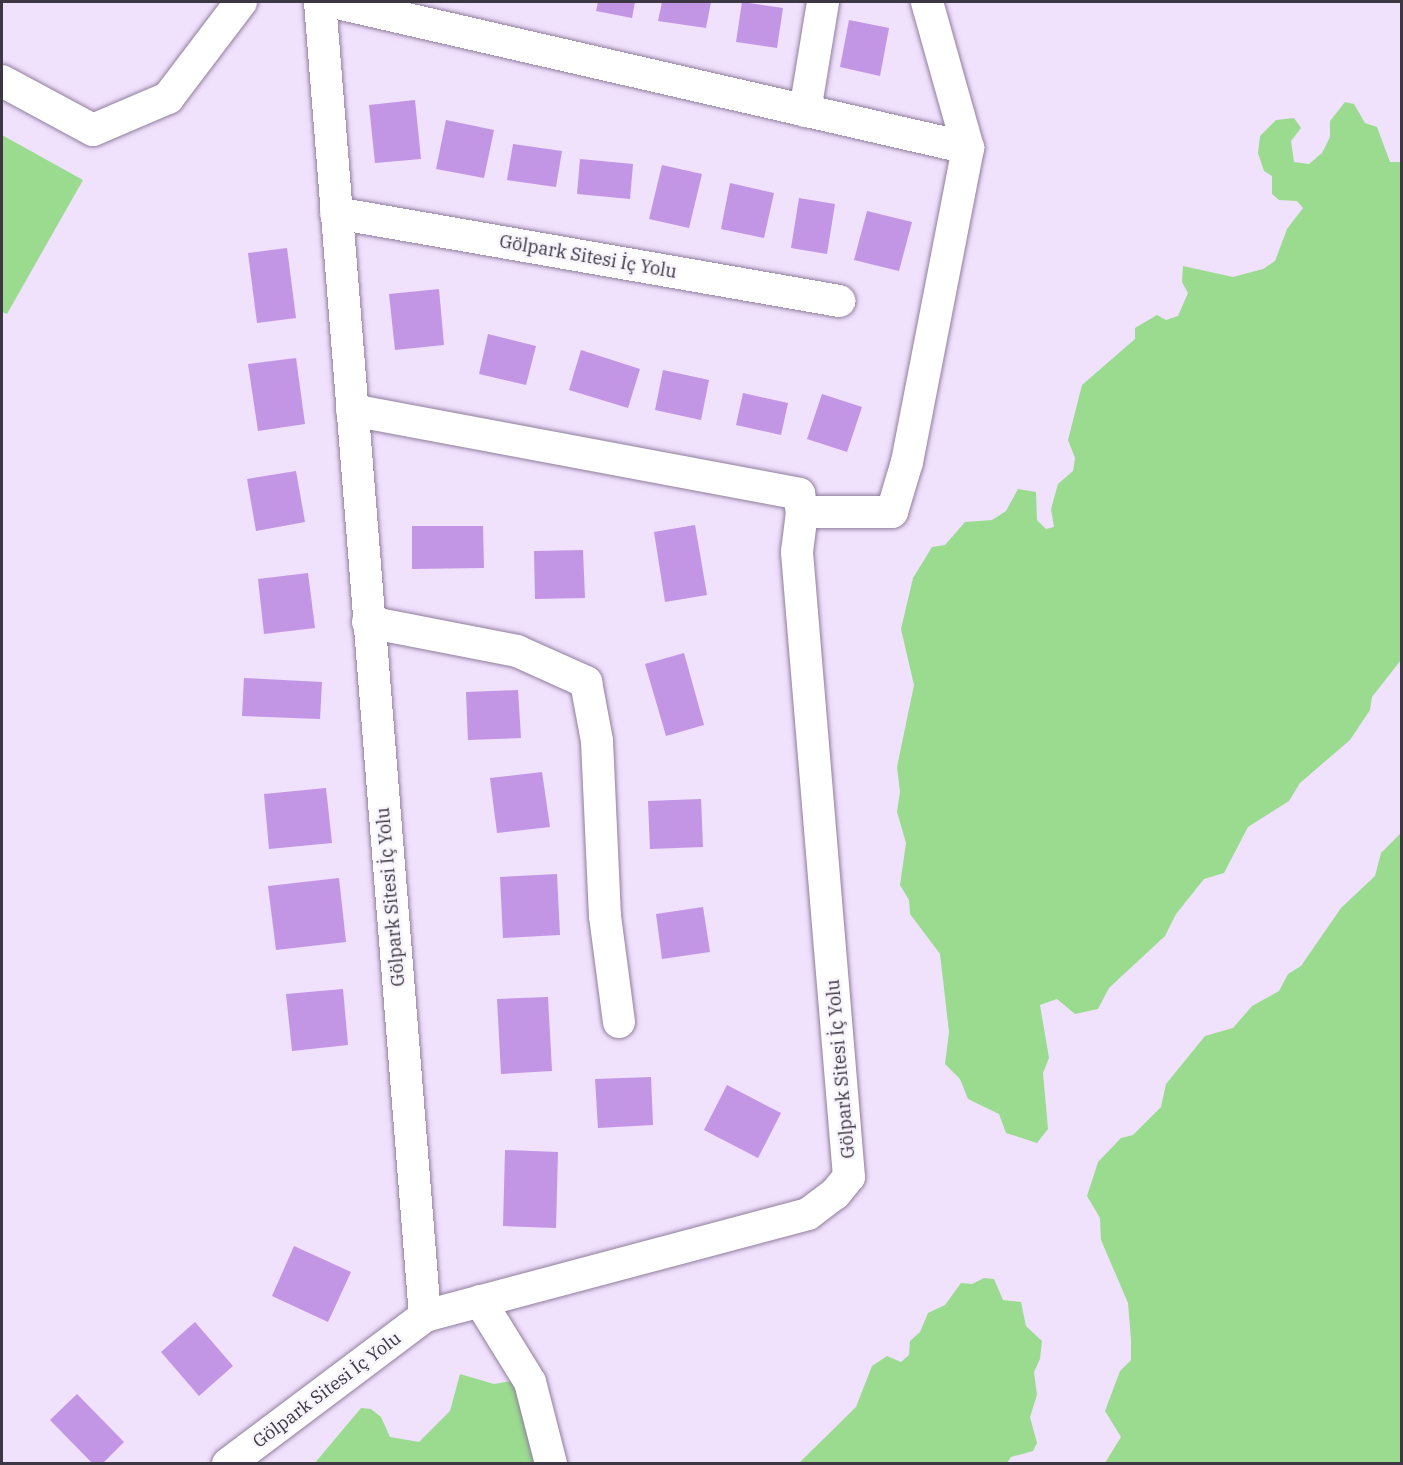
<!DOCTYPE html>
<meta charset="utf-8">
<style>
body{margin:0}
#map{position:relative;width:1403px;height:1465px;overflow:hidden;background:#f0e1fd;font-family:"IBM Plex Serif",serif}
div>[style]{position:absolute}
.green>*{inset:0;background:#9bdb90}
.building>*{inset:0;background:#c395e5}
.roads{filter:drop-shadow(0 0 2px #8f7e9c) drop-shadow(0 0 2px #8f7e9c)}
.street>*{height:32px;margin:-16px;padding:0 16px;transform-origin:16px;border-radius:16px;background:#fff}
span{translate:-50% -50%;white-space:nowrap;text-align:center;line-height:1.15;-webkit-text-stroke:5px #f7f4fb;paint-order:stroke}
.street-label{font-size:18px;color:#3d3643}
.frame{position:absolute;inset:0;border:3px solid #3d3643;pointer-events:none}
</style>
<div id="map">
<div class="green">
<div style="clip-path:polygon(1345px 102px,1354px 104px,1365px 123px,1377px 127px,1390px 162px,1401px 162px,1401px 660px,1372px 697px,1370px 710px,1350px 740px,1300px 783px,1289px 801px,1248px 827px,1224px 873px,1204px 879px,1176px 914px,1165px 936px,1109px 988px,1098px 1009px,1075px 1014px,1057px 999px,1040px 1005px,1049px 1058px,1043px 1073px,1048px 1129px,1037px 1143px,1006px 1133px,999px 1114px,968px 1099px,960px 1079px,945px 1064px,949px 1032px,940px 954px,910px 914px,909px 900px,900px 885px,906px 843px,897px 812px,900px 792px,897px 767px,914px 685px,901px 629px,913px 578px,932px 547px,945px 545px,965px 522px,992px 520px,1006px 511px,1018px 489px,1036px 492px,1037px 520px,1046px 529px,1054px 527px,1051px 509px,1058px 484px,1073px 471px,1075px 458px,1068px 440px,1082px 385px,1135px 339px,1135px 328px,1157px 315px,1166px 320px,1178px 316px,1188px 293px,1182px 282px,1183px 266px,1233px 277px,1263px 269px,1275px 261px,1287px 229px,1303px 208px,1297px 201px,1279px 200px,1272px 194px,1272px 176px,1264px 171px,1258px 153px,1260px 136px,1276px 120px,1294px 118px,1301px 128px,1291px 141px,1294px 162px,1309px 164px,1322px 153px,1330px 137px,1330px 121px)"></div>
<div style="clip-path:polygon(2px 135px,83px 180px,7px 314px,2px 312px)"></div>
<div style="clip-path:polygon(1401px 833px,1401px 1463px,1105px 1463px,1121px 1437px,1105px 1411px,1120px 1371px,1131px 1360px,1131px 1339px,1128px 1303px,1101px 1240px,1100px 1218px,1087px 1196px,1098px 1162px,1121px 1138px,1133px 1135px,1161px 1107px,1166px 1084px,1205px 1036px,1233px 1028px,1252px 1006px,1279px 991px,1288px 974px,1301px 966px,1341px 908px,1375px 876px,1381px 853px)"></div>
<div style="clip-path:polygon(984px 1278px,994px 1279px,1003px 1300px,1021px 1302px,1026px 1326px,1042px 1341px,1040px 1359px,1034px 1372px,1037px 1395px,1030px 1417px,1037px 1443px,1033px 1451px,1011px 1457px,1007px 1463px,799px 1463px,856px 1407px,872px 1366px,887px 1356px,901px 1362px,909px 1355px,910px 1341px,920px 1332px,928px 1313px,945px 1305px,961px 1283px,972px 1284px)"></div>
<div style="clip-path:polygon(460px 1374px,494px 1384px,523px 1379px,543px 1464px,314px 1464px,361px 1408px,371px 1409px,381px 1417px,390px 1437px,419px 1442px,450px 1411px)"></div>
</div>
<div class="building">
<div style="clip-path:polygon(598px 2px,635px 2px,632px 18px,596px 11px)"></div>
<div style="clip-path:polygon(662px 2px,711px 2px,706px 28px,658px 21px)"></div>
<div style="clip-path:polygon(742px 2px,783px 8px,777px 48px,736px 42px)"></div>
<div style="clip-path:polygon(849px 20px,889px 28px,880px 76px,840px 67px)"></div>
<div style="clip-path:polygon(415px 100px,421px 159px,375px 163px,369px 105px)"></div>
<div style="clip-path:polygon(446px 120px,494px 130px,484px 178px,436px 169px)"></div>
<div style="clip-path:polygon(513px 144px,562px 151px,556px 187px,507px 180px)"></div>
<div style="clip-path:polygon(580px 159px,633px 164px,630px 199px,577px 194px)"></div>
<div style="clip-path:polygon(662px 165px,702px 174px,689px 228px,649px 219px)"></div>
<div style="clip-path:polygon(730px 183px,774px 193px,764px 238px,721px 229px)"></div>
<div style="clip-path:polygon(799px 198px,835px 204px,827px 254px,791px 248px)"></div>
<div style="clip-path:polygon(867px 211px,912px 222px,899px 271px,854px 260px)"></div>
<div style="clip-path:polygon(287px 248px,296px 318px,257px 323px,248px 253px)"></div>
<div style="clip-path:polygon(439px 289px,444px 345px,395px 350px,389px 294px)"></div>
<div style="clip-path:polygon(488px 334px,536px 346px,526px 385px,479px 374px)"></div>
<div style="clip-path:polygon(581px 350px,640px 369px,628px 408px,569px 390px)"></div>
<div style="clip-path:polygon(296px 358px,305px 424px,258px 431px,248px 364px)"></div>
<div style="clip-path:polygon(663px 370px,709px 380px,701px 420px,655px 410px)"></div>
<div style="clip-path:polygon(743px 393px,788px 403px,781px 435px,736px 425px)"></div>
<div style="clip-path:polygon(822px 394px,862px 407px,847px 452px,807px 439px)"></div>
<div style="clip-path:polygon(296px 471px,305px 522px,256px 531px,247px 479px)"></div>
<div style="clip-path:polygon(695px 525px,707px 595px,665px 602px,654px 532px)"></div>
<div style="clip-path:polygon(412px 526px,483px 526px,484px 568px,412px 569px)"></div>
<div style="clip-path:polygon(583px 550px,585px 598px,535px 599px,534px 551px)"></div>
<div style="clip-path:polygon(308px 573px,315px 628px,264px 634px,258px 579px)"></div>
<div style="clip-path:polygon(684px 653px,704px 725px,666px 736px,645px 664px)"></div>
<div style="clip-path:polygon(244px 678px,322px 682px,320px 719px,242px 716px)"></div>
<div style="clip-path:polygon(518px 690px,521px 738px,468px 740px,466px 692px)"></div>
<div style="clip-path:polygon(542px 772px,550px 827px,497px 833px,490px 778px)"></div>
<div style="clip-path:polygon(326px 788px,332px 843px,269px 849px,264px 794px)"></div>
<div style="clip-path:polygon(701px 799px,703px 847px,650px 849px,648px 801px)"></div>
<div style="clip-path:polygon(557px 874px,560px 935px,503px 938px,500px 877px)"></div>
<div style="clip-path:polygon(339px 878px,346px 942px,276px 950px,268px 886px)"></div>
<div style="clip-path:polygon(703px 907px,710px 952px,662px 959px,656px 914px)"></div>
<div style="clip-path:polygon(343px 989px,348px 1045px,292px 1051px,286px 994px)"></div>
<div style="clip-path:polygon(548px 997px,552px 1071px,501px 1074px,497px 999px)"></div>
<div style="clip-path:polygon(651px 1077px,653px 1125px,598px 1128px,595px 1079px)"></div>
<div style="clip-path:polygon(727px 1085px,781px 1113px,758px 1158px,704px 1130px)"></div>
<div style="clip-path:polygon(505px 1150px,558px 1152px,556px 1228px,503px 1226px)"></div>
<div style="clip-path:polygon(294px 1246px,351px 1272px,328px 1322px,272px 1296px)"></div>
<div style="clip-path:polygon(195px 1322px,233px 1366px,199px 1396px,161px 1352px)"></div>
<div style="clip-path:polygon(77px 1394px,124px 1442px,102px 1464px,93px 1464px,50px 1420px)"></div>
</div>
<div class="roads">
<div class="street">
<div style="left:320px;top:2px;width:1318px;rotate:85.43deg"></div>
<div style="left:927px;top:2px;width:152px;rotate:74.3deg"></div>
<div style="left:2px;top:81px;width:103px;rotate:28.3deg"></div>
<div style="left:93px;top:130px;width:82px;rotate:-23.1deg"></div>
<div style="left:168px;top:98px;width:121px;rotate:-52.8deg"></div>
<div style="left:805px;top:111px;width:110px;rotate:-80.6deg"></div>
<div style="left:336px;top:213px;width:511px;rotate:9.92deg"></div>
<div style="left:352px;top:410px;width:455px;rotate:10.6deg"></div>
<div style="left:799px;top:494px;width:18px;rotate:81deg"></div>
<div style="left:368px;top:622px;width:152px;rotate:11deg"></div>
<div style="left:517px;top:651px;width:76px;rotate:24.2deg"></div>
<div style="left:586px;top:682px;width:60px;rotate:79.4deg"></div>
<div style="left:597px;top:741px;width:175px;rotate:87.4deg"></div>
<div style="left:605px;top:916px;width:107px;rotate:82.5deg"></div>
<div style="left:480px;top:1301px;width:95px;rotate:58.3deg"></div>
<div style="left:530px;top:1382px;width:85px;rotate:75.6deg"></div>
<div style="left:228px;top:1464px;width:246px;rotate:-36.9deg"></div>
<div style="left:425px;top:1316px;width:396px;rotate:-14.9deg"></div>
<div style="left:808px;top:1214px;width:34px;rotate:-37deg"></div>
<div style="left:835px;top:1194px;width:22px;rotate:-51deg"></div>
<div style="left:849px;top:1177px;width:627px;rotate:-94.76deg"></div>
<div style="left:797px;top:552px;width:40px;rotate:-82.9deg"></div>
<div style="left:802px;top:512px;width:90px"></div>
<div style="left:892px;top:512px;width:52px;rotate:-73.3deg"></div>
<div style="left:907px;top:462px;width:320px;rotate:-79deg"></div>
<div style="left:968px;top:148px;width:652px;rotate:-167.05deg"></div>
</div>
</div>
<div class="street-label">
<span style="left:588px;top:257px;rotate:10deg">Gölpark Sitesi İç Yolu</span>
<span style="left:391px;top:897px;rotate:-95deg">Gölpark Sitesi İç Yolu</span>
<span style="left:841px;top:1069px;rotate:-95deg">Gölpark Sitesi İç Yolu</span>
<span style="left:327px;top:1390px;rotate:-37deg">Gölpark Sitesi İç Yolu</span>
</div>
<div class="frame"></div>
</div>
